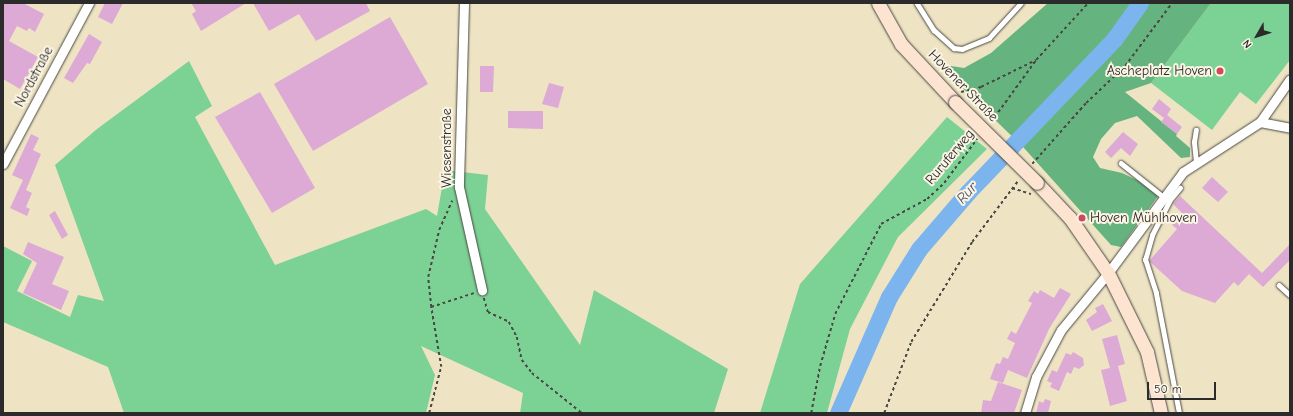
<!DOCTYPE html>
<meta charset="utf-8">
<style>
body{margin:0}
#map{position:relative;width:1293px;height:416px;overflow:hidden;background:#eee4c4;font-family:"Comic Neue",sans-serif}
div>[style]{position:absolute}
.green>*{inset:0;background:#7cd195}
.forest>*{inset:0;background:#65b37e}
.river>*{height:17px;margin:-8.5px;padding:0 8.5px;transform-origin:8.5px;border-radius:8.5px;background:#7cb5ed}
.building>*{inset:0;background:#dcaad5}
.path>*{height:1.5px;margin-top:-0.75px;transform-origin:0;background:repeating-linear-gradient(90deg,#484742 0 3px,transparent 0 6px)}
.roads{filter:drop-shadow(0 0 1px #484742) drop-shadow(0 0 1px #484742)}
.service>*{height:4.5px;margin:-2.25px;padding:0 2.25px;transform-origin:2.25px;border-radius:2.25px;background:#fff}
.minor>*{height:9px;margin:-4.5px;padding:0 4.5px;transform-origin:4.5px;border-radius:4.5px;background:#fff}
.secondary>*{height:13px;margin:-6.5px;padding:0 6.5px;transform-origin:6.5px;border-radius:6.5px;background:#fde4d1}
.bridges{filter:drop-shadow(0 0 1px #484742) drop-shadow(0 0 1px #484742)}
.secondary-bridge>*{height:13px;margin:-6.5px;padding:0 6.5px;transform-origin:6.5px;border-radius:6.5px;background:#fde4d1}
.dots>*{width:11px;height:11px;translate:-50% -50%;box-sizing:border-box;border:2px solid #fcf5e5;border-radius:50%}
span{translate:-50% -50%;white-space:nowrap;text-align:center;line-height:1.15;-webkit-text-stroke:4px #fcf5e5;paint-order:stroke}
.poi-label{font-size:14px;color:#2b2b2b}
.right{translate:-100% -50%;text-align:right}
.left{translate:0 -50%;text-align:left}
.street-label{font-size:14px;color:#2b2b2b}
.water-label{font-size:15px;color:#435465;font-style:italic}
.frame{position:absolute;inset:0;border:4px solid #2b2b2b;pointer-events:none}
.north{position:absolute;left:1237px;top:16px;width:40px;height:40px;-webkit-text-stroke:3px #fcf5e5;paint-order:stroke;rotate:231deg;font-size:11px;font-weight:700;line-height:16px;text-align:center;color:#2b2b2b}
.north::after{content:'';display:block;margin:auto;width:14px;height:18px;background:#2b2b2b;clip-path:polygon(50% 0,100% 100%,50% 72%,0 100%)}
.scale{position:absolute;left:1147px;top:382px;width:69px;height:18px;box-sizing:border-box;border:2px solid #2b2b2b;border-top:0;padding-left:5px;font-size:12px;line-height:14px;white-space:nowrap;color:#2b2b2b;-webkit-text-stroke:3px #fcf5e5;paint-order:stroke}
</style>
<div id="map">
<div class="green">
<div style="clip-path:polygon(1211px 3px,1290px 3px,1290px 60px,1256px 104px,1240px 92px,1212px 130px,1151px 83px)"></div>
<div style="clip-path:polygon(189px 61px,212px 106px,195px 117px,275px 265px,426px 209px,437px 216px,445px 170px,488px 175px,485px 209px,580px 345px,594px 290px,728px 369px,714px 413px,520px 413px,523px 393px,421px 346px,435px 375px,426px 413px,124px 413px,108px 367px,3px 322px,3px 246px,32px 261px,17px 291px,70px 317px,78px 295px,104px 301px,55px 165px,97px 129px)"></div>
<div style="clip-path:polygon(947px 117px,987px 149px,898px 237px,850px 329px,827px 413px,760px 413px,800px 284px)"></div>
</div>
<div class="forest">
<div style="clip-path:polygon(1048px 3px,1211px 3px,1151px 83px,1125px 92px,1177px 134px,1176px 136px,1190px 148px,1190px 157px,1181px 158px,1137px 116px,1115px 123px,1101px 139px,1093px 157px,1100px 168px,1122px 173px,1139px 181px,1158px 196px,1121px 247px,1111px 245px,1024px 148px,938px 64px,964px 68px,991px 53px)"></div>
</div>
<div class="river">
<div style="left:838px;top:413px;width:127px;rotate:-66.3deg"></div>
<div style="left:889px;top:297px;width:57px;rotate:-58deg"></div>
<div style="left:919px;top:249px;width:75px;rotate:-49.3deg"></div>
<div style="left:968px;top:192px;width:213px;rotate:-46.3deg"></div>
<div style="left:1115px;top:38px;width:43px;rotate:-54.5deg"></div>
</div>
<div class="building">
<div style="clip-path:polygon(3px 3px,23px 3px,44px 14px,35px 32px,29px 28px,27px 31px,17px 26px,9px 41px,38px 57px,20px 89px,3px 79px)"></div>
<div style="clip-path:polygon(105px 3px,123px 3px,112px 24px,98px 17px)"></div>
<div style="clip-path:polygon(191px 3px,246px 3px,201px 31px,192px 14px,196px 11px)"></div>
<div style="clip-path:polygon(253px 3px,366px 3px,370px 11px,316px 41px,299px 14px,269px 31px)"></div>
<div style="clip-path:polygon(390px 17px,428px 84px,313px 151px,274px 84px)"></div>
<div style="clip-path:polygon(89px 34px,102px 42px,90px 64px,87px 63px,73px 83px,64px 78px)"></div>
<div style="clip-path:polygon(480px 66px,494px 66px,493px 92px,480px 92px)"></div>
<div style="clip-path:polygon(549px 83px,564px 87px,558px 108px,542px 104px)"></div>
<div style="clip-path:polygon(260px 92px,315px 188px,272px 213px,215px 117px)"></div>
<div style="clip-path:polygon(1159px 99px,1171px 109px,1167px 115px,1182px 127px,1177px 134px,1161px 122px,1164px 118px,1152px 109px)"></div>
<div style="clip-path:polygon(508px 111px,543px 111px,543px 129px,508px 128px)"></div>
<div style="clip-path:polygon(1123px 132px,1138px 144px,1130px 156px,1121px 148px,1111px 158px,1105px 152px)"></div>
<div style="clip-path:polygon(31px 134px,39px 138px,33px 150px,41px 154px,26px 190px,32px 193px,26px 207px,30px 209px,27px 216px,10px 208px,23px 180px,12px 175px)"></div>
<div style="clip-path:polygon(1212px 177px,1228px 192px,1218px 202px,1202px 188px)"></div>
<div style="clip-path:polygon(1180px 196px,1262px 273px,1290px 244px,1290px 260px,1263px 287px,1249px 274px,1238px 286px,1234px 282px,1215px 303px,1182px 291px,1149px 261px,1177px 229px,1172px 225px,1182px 213px,1173px 204px)"></div>
<div style="clip-path:polygon(55px 211px,68px 235px,62px 239px,49px 215px)"></div>
<div style="clip-path:polygon(28px 242px,64px 257px,52px 284px,69px 291px,61px 310px,23px 293px,37px 263px,23px 254px)"></div>
<div style="clip-path:polygon(1060px 288px,1071px 294px,1049px 329px,1027px 378px,1008px 370px,1003px 383px,990px 379px,996px 363px,1000px 364px,1003px 357px,1008px 359px,1015px 343px,1007px 339px,1011px 331px,1016px 334px,1032px 303px,1028px 301px,1034px 291px,1038px 294px,1040px 290px,1054px 298px)"></div>
<div style="clip-path:polygon(1103px 304px,1112px 321px,1092px 331px,1086px 320px,1097px 312px,1095px 308px)"></div>
<div style="clip-path:polygon(1117px 335px,1125px 364px,1118px 366px,1127px 401px,1110px 406px,1101px 370px,1110px 368px,1102px 339px)"></div>
<div style="clip-path:polygon(1073px 352px,1083px 358px,1084px 365px,1079px 369px,1074px 367px,1071px 374px,1067px 372px,1059px 391px,1050px 387px,1052px 383px,1047px 381px,1052px 370px,1057px 372px,1066px 353px,1071px 355px)"></div>
<div style="clip-path:polygon(998px 382px,1022px 390px,1014px 413px,981px 413px,983px 400px,991px 401px)"></div>
<div style="clip-path:polygon(1045px 399px,1051px 401px,1048px 413px,1036px 413px,1039px 401px,1043px 403px)"></div>
</div>
<div class="path">
<div style="left:961px;top:92px;width:21px;rotate:-14deg"></div>
<div style="left:981px;top:87px;width:61px;rotate:-26.1deg"></div>
<div style="left:991px;top:122px;width:77px;rotate:-54deg"></div>
<div style="left:1036px;top:60px;width:77px;rotate:-47.6deg"></div>
<div style="left:1032px;top:164px;width:81px;rotate:-48.5deg"></div>
<div style="left:1086px;top:103px;width:54px;rotate:-43.5deg"></div>
<div style="left:1125px;top:66px;width:79px;rotate:-53.3deg"></div>
<div style="left:1012px;top:188px;width:20px;rotate:18deg"></div>
<div style="left:484px;top:298px;width:15px;rotate:74deg"></div>
<div style="left:488px;top:312px;width:23px;rotate:25deg"></div>
<div style="left:509px;top:322px;width:17px;rotate:62deg"></div>
<div style="left:517px;top:337px;width:24px;rotate:78deg"></div>
<div style="left:522px;top:360px;width:16px;rotate:52deg"></div>
<div style="left:532px;top:373px;width:64px;rotate:38.7deg"></div>
<div style="left:431px;top:307px;width:30px;rotate:-96deg"></div>
<div style="left:428px;top:277px;width:48px;rotate:-76.8deg"></div>
<div style="left:439px;top:230px;width:32px;rotate:-66deg"></div>
<div style="left:429px;top:413px;width:48px;rotate:-75.4deg"></div>
<div style="left:441px;top:367px;width:61px;rotate:-99.5deg"></div>
<div style="left:431px;top:307px;width:45px;rotate:-18deg"></div>
<div style="left:811px;top:413px;width:48px;rotate:-79.2deg"></div>
<div style="left:820px;top:366px;width:54px;rotate:-73.9deg"></div>
<div style="left:835px;top:314px;width:101px;rotate:-62.9deg"></div>
<div style="left:881px;top:224px;width:52px;rotate:-28.5deg"></div>
<div style="left:927px;top:199px;width:23px;rotate:-43deg"></div>
<div style="left:944px;top:183px;width:55px;rotate:-53.1deg"></div>
<div style="left:884px;top:413px;width:76px;rotate:-69.2deg"></div>
<div style="left:911px;top:342px;width:117px;rotate:-58.6deg"></div>
<div style="left:972px;top:242px;width:76px;rotate:-53deg"></div>
</div>
<div class="roads">
<div class="service">
<div style="left:917px;top:3px;width:32px;rotate:58deg"></div>
<div style="left:934px;top:30px;width:27px;rotate:42deg"></div>
<div style="left:954px;top:48px;width:8px;rotate:7deg"></div>
<div style="left:962px;top:49px;width:29px;rotate:-22deg"></div>
<div style="left:989px;top:38px;width:47px;rotate:-47.6deg"></div>
<div style="left:1196px;top:162px;width:20px;rotate:-96deg"></div>
<div style="left:1194px;top:142px;width:12px;rotate:-81deg"></div>
<div style="left:1121px;top:163px;width:56px;rotate:38.5deg"></div>
<div style="left:1279px;top:285px;width:15px;rotate:42deg"></div>
<div style="left:1179px;top:413px;width:122px;rotate:-100.9deg"></div>
<div style="left:1156px;top:293px;width:35px;rotate:-108deg"></div>
<div style="left:1145px;top:260px;width:26px;rotate:-74deg"></div>
<div style="left:1152px;top:235px;width:38px;rotate:-63deg"></div>
<div style="left:1169px;top:201px;width:17px;rotate:-50deg"></div>
</div>
<div class="minor">
<div style="left:464px;top:3px;width:184px;rotate:91.6deg"></div>
<div style="left:459px;top:187px;width:106px;rotate:77.4deg"></div>
<div style="left:1260px;top:122px;width:52px;rotate:-55.1deg"></div>
<div style="left:3px;top:164px;width:183px;rotate:-61.9deg"></div>
<div style="left:1025px;top:413px;width:38px;rotate:-73deg"></div>
<div style="left:1036px;top:377px;width:53px;rotate:-62deg"></div>
<div style="left:1061px;top:330px;width:74px;rotate:-50.5deg"></div>
<div style="left:1108px;top:273px;width:126px;rotate:-53.4deg"></div>
<div style="left:1183px;top:172px;width:92px;rotate:-33deg"></div>
<div style="left:1260px;top:122px;width:31px;rotate:11deg"></div>
</div>
<div class="secondary">
<div style="left:878px;top:3px;width:47px;rotate:60.7deg"></div>
<div style="left:901px;top:44px;width:79px;rotate:47deg"></div>
<div style="left:1037px;top:183px;width:48px;rotate:46.7deg"></div>
<div style="left:1070px;top:218px;width:67px;rotate:55.4deg"></div>
<div style="left:1108px;top:273px;width:88px;rotate:63.7deg"></div>
<div style="left:1147px;top:352px;width:63px;rotate:77.1deg"></div>
</div>
</div>
<div class="bridges">
<div class="secondary-bridge">
<div style="left:955px;top:102px;width:115px;rotate:44.6deg"></div>
</div>
</div>
<div class="dots">
<div style="left:1220px;top:71px;background:#d1495b"></div>
<div style="left:1082px;top:218px;background:#d1495b"></div>
</div>
<div class="poi-label">
<span class="right" style="left:1212px;top:71px">Ascheplatz Hoven</span>
<span class="left" style="left:1090px;top:218px">Hoven Mühlhoven</span>
</div>
<div class="street-label">
<span style="left:34px;top:77px;rotate:-62deg">Nordstraße</span>
<span style="left:963px;top:86px;rotate:46deg">Hovener Straße</span>
<span style="left:447px;top:148px;rotate:-90deg">Wiesenstraße</span>
<span style="left:950px;top:157px;rotate:-50deg">Ruruferweg</span>
</div>
<div class="water-label">
<span style="left:967px;top:193px;rotate:-48deg">Rur</span>
</div>
<div class="frame"></div>
<div class="north">N</div>
<div class="scale">50 m</div>
</div>
